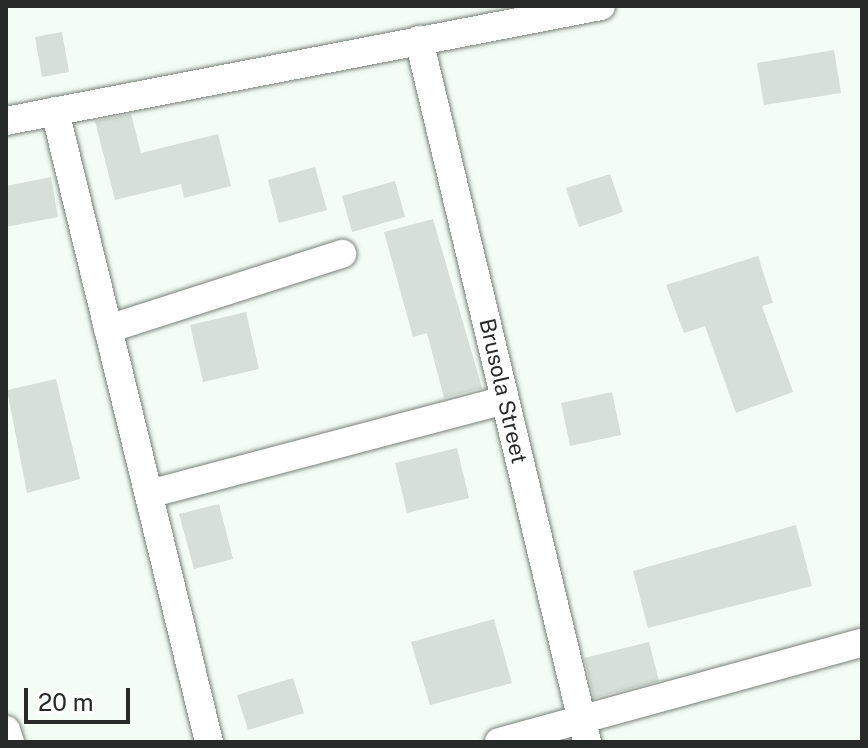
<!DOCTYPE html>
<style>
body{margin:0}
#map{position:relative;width:868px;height:748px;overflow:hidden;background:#f3fcf5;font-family:"Public Sans",sans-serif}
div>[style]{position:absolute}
.building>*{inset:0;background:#d6dfd8}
.roads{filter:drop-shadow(0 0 2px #777f79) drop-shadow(0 0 2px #777f79)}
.minor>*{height:28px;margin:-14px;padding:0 14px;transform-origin:14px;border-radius:14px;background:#fff}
span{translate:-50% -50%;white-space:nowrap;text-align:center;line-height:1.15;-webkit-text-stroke:7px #fff;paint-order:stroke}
.street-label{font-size:22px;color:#272a28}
.frame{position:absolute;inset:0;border:8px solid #272a28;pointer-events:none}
.scale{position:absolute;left:24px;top:688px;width:106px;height:36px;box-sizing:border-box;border:4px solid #272a28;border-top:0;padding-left:10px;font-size:24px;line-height:28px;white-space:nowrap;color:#272a28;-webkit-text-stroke:6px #fff;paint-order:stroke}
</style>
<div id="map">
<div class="building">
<div style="clip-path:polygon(62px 32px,69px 72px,42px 77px,35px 37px)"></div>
<div style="clip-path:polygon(834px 50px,841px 93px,764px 105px,757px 63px)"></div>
<div style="clip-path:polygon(131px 114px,141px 153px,218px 134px,231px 186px,184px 198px,181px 184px,115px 200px,95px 121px)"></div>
<div style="clip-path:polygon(315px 167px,327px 210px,279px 223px,268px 180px)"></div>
<div style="clip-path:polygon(610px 174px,623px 212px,579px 227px,566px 188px)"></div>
<div style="clip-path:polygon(51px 177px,58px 217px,6px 227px,6px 186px)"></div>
<div style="clip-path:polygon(395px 181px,405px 217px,352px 232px,342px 196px)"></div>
<div style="clip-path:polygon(433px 219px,482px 388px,444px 398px,427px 333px,413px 337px,384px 232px)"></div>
<div style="clip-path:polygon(758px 256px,773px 303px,762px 306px,793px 392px,736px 413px,705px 326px,684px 333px,666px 285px)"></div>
<div style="clip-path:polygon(246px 312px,259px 369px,203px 382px,190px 325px)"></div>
<div style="clip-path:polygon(56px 379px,80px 479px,27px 493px,7px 390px)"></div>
<div style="clip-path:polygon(612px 392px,621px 435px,570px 446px,561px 403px)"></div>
<div style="clip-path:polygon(457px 448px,469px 498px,407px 513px,395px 463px)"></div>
<div style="clip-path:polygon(219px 504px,233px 559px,194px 569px,179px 514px)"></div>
<div style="clip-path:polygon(796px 525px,812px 586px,648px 628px,633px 571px)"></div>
<div style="clip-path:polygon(494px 619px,512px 683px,430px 705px,411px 642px)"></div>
<div style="clip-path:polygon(649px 642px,659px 681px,594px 698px,584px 658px)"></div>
<div style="clip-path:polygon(293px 678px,304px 713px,248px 730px,237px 695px)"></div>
</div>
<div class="roads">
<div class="minor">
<div style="left:419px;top:40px;width:722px;rotate:76.54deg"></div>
<div style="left:55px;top:111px;width:650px;rotate:76.28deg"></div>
<div style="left:6px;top:121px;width:606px;rotate:-10.94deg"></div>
<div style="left:108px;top:329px;width:246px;rotate:-17.8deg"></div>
<div style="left:149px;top:494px;width:368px;rotate:-14.8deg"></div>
<div style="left:6px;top:730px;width:13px;rotate:72deg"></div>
<div style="left:499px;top:742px;width:376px;rotate:-15.3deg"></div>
</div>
</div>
<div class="street-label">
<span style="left:503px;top:391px;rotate:77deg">Brusola Street</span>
</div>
<div class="frame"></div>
<div class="scale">20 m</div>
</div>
